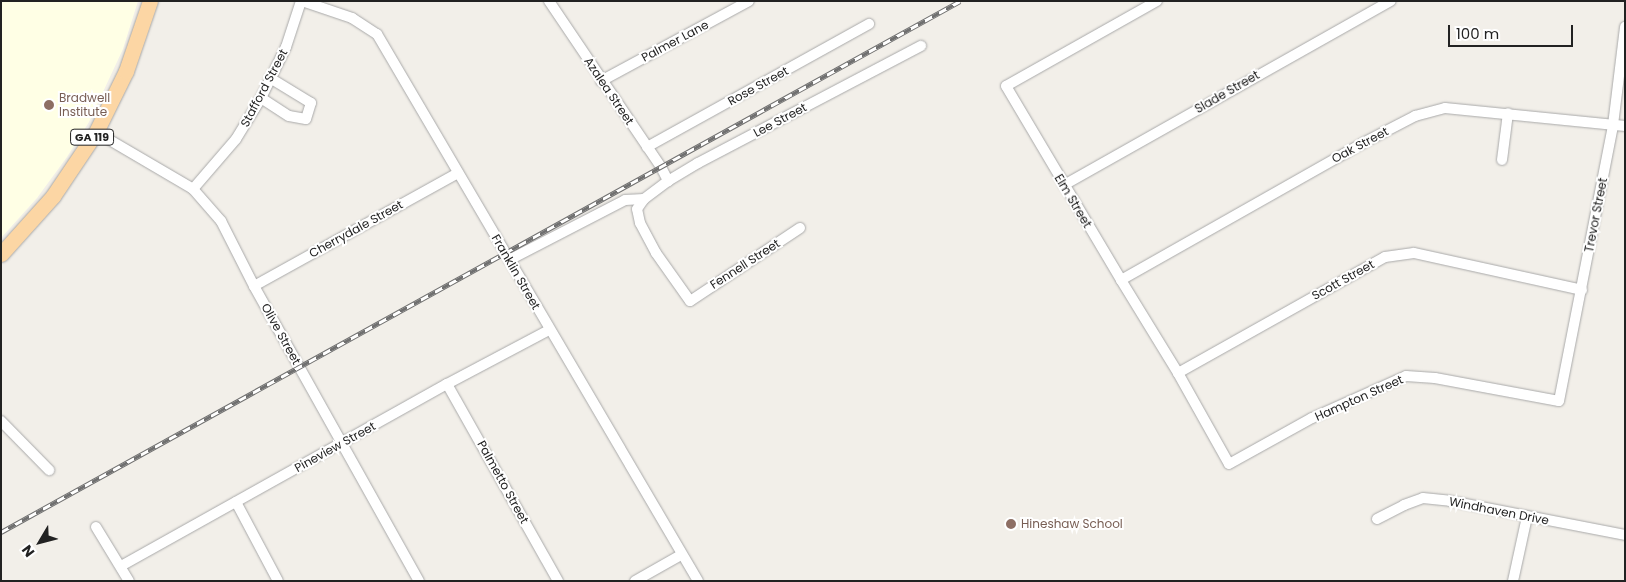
<!DOCTYPE html>
<style>
body{margin:0}
#map{position:relative;width:1626px;height:582px;overflow:hidden;background:#f2efe9;font-family:Poppins,sans-serif}
div>[style]{position:absolute}
.education>*{inset:0;background:#ffffe5}
.roads{filter:drop-shadow(0 0 1px #a9a9a9) drop-shadow(0 0 1px #a9a9a9)}
.minor>*{height:10px;margin:-5px;padding:0 5px;transform-origin:5px;border-radius:5px;background:#fff}
.primary>*{height:15px;margin:-7.5px;padding:0 7.5px;transform-origin:7.5px;border-radius:7.5px;background:#fcd6a4}
.rail>*{height:4.5px;margin-top:-2.25px;transform-origin:0;background:repeating-linear-gradient(90deg,#fff 0 8px,#707070 0 16px);box-sizing:border-box;border-block:1px solid #707070}
.dots>*{width:14px;height:14px;translate:-50% -50%;box-sizing:border-box;border:2px solid #fff;border-radius:50%}
span{translate:-50% -50%;white-space:nowrap;text-align:center;line-height:1.15;-webkit-text-stroke:4px #fff;paint-order:stroke}
.shield-label span{padding:1px 4px;background:#fff;border:1px solid;border-radius:4px;-webkit-text-stroke-width:0}
.shield-label{font-size:11px;color:#222;font-weight:700}
.street-label{font-size:12px;color:#222}
.education-label{font-size:12px;color:#785e54}
.left{translate:0 -50%;text-align:left}
.frame{position:absolute;inset:0;border:2px solid #222;pointer-events:none}
.north{position:absolute;left:15px;top:517px;width:50px;height:50px;-webkit-text-stroke:4px #fff;paint-order:stroke;rotate:233deg;font-size:14px;font-weight:700;line-height:20px;text-align:center;color:#222}
.north::after{content:'';display:block;margin:auto;width:18px;height:22px;background:#222;clip-path:polygon(50% 0,100% 100%,50% 72%,0 100%)}
.scale{position:absolute;left:1448px;top:25px;width:125px;height:22px;box-sizing:border-box;border:2px solid #222;border-top:0;padding-left:6px;font-size:15px;line-height:18px;white-space:nowrap;color:#222;-webkit-text-stroke:4px #fff;paint-order:stroke}
</style>
<div id="map">
<div class="education">
<div style="clip-path:polygon(1px 1px,138px 1px,123px 49px,89px 122px,67px 157px,37px 198px,1px 238px)"></div>
</div>
<div class="roads">
<div class="minor">
<div style="left:302px;top:1px;width:53px;rotate:18.8deg"></div>
<div style="left:352px;top:18px;width:30px;rotate:33deg"></div>
<div style="left:377px;top:34px;width:634px;rotate:59.59deg"></div>
<div style="left:549px;top:1px;width:200px;rotate:56deg"></div>
<div style="left:661px;top:167px;width:16px;rotate:63deg"></div>
<div style="left:1157px;top:1px;width:173px;rotate:150.6deg"></div>
<div style="left:1006px;top:86px;width:226px;rotate:59.3deg"></div>
<div style="left:1121px;top:280px;width:109px;rotate:58.5deg"></div>
<div style="left:1178px;top:373px;width:104px;rotate:60.7deg"></div>
<div style="left:1229px;top:464px;width:95px;rotate:-29deg"></div>
<div style="left:1312px;top:418px;width:103px;rotate:-24.1deg"></div>
<div style="left:1406px;top:376px;width:29px;rotate:4deg"></div>
<div style="left:1435px;top:378px;width:126px;rotate:10.5deg"></div>
<div style="left:1559px;top:401px;width:281px;rotate:-78.9deg"></div>
<div style="left:1613px;top:125px;width:99px;rotate:-83deg"></div>
<div style="left:601px;top:81px;width:168px;rotate:-28.4deg"></div>
<div style="left:261px;top:98px;width:33px;rotate:33deg"></div>
<div style="left:289px;top:116px;width:17px;rotate:10deg"></div>
<div style="left:306px;top:119px;width:17px;rotate:-73deg"></div>
<div style="left:311px;top:103px;width:48px;rotate:-148.6deg"></div>
<div style="left:96px;top:132px;width:113px;rotate:30.4deg"></div>
<div style="left:193px;top:189px;width:43px;rotate:48.8deg"></div>
<div style="left:221px;top:221px;width:73px;rotate:63.1deg"></div>
<div style="left:254px;top:286px;width:338px;rotate:60.8deg"></div>
<div style="left:647px;top:147px;width:254px;rotate:-29deg"></div>
<div style="left:1502px;top:160px;width:47px;rotate:-82.7deg"></div>
<div style="left:1064px;top:185px;width:375px;rotate:-29.4deg"></div>
<div style="left:193px;top:189px;width:66px;rotate:-49.3deg"></div>
<div style="left:236px;top:139px;width:48px;rotate:-58.6deg"></div>
<div style="left:261px;top:98px;width:57px;rotate:-63.9deg"></div>
<div style="left:286px;top:47px;width:48px;rotate:-71.9deg"></div>
<div style="left:800px;top:228px;width:132px;rotate:146.4deg"></div>
<div style="left:690px;top:301px;width:59px;rotate:-125.3deg"></div>
<div style="left:656px;top:253px;width:34px;rotate:-118deg"></div>
<div style="left:640px;top:223px;width:14px;rotate:-102deg"></div>
<div style="left:637px;top:209px;width:12px;rotate:-55deg"></div>
<div style="left:644px;top:199px;width:30px;rotate:-37deg"></div>
<div style="left:668px;top:181px;width:35px;rotate:-31deg"></div>
<div style="left:698px;top:163px;width:252px;rotate:-27.7deg"></div>
<div style="left:509px;top:260px;width:131px;rotate:-27.3deg"></div>
<div style="left:625px;top:200px;width:19px;rotate:-3deg"></div>
<div style="left:1121px;top:280px;width:278px;rotate:-29.5deg"></div>
<div style="left:1363px;top:143px;width:59px;rotate:-27.4deg"></div>
<div style="left:1415px;top:116px;width:31px;rotate:-15deg"></div>
<div style="left:1445px;top:108px;width:181px;rotate:5.7deg"></div>
<div style="left:254px;top:286px;width:233px;rotate:-29deg"></div>
<div style="left:1178px;top:373px;width:237px;rotate:-29.3deg"></div>
<div style="left:1385px;top:257px;width:29px;rotate:-8deg"></div>
<div style="left:1414px;top:253px;width:172px;rotate:12.4deg"></div>
<div style="left:447px;top:384px;width:226px;rotate:60.6deg"></div>
<div style="left:1px;top:421px;width:69px;rotate:45.6deg"></div>
<div style="left:236px;top:502px;width:89px;rotate:62deg"></div>
<div style="left:1377px;top:519px;width:30px;rotate:-27deg"></div>
<div style="left:1404px;top:505px;width:20px;rotate:-20deg"></div>
<div style="left:1423px;top:498px;width:27px;rotate:6deg"></div>
<div style="left:1450px;top:501px;width:178px;rotate:11deg"></div>
<div style="left:96px;top:527px;width:63px;rotate:58.6deg"></div>
<div style="left:121px;top:566px;width:373px;rotate:-29.2deg"></div>
<div style="left:447px;top:384px;width:115px;rotate:-27.9deg"></div>
<div style="left:635px;top:581px;width:53px;rotate:-29.5deg"></div>
<div style="left:1513px;top:581px;width:66px;rotate:-77.7deg"></div>
</div>
<div class="primary">
<div style="left:1px;top:254px;width:78px;rotate:-48.1deg"></div>
<div style="left:53px;top:196px;width:77px;rotate:-56.1deg"></div>
<div style="left:96px;top:132px;width:68px;rotate:-63.8deg"></div>
<div style="left:126px;top:71px;width:74px;rotate:-71.1deg"></div>
</div>
</div>
<div class="rail">
<div style="left:1px;top:532px;width:1096px;rotate:-28.97deg"></div>
</div>
<div class="dots">
<div style="left:49px;top:105px;background:#8d6e63"></div>
<div style="left:1011px;top:524px;background:#8d6e63"></div>
</div>
<div class="shield-label">
<span style="left:92px;top:137px">GA 119</span>
</div>
<div class="street-label">
<span style="left:675px;top:41px;rotate:-28deg">Palmer Lane</span>
<span style="left:758px;top:86px;rotate:-29deg">Rose Street</span>
<span style="left:264px;top:88px;rotate:-62deg">Stafford Street</span>
<span style="left:609px;top:91px;rotate:56deg">Azalea Street</span>
<span style="left:1227px;top:92px;rotate:-30deg">Slade Street</span>
<span style="left:780px;top:120px;rotate:-28deg">Lee Street</span>
<span style="left:1360px;top:145px;rotate:-28deg">Oak Street</span>
<span style="left:1073px;top:201px;rotate:59deg">Elm Street</span>
<span style="left:1596px;top:215px;rotate:-79deg">Trevor Street</span>
<span style="left:356px;top:229px;rotate:-29deg">Cherrydale Street</span>
<span style="left:745px;top:264px;rotate:-33deg">Fennell Street</span>
<span style="left:516px;top:272px;rotate:60deg">Franklin Street</span>
<span style="left:1343px;top:280px;rotate:-29deg">Scott Street</span>
<span style="left:281px;top:334px;rotate:61deg">Olive Street</span>
<span style="left:1359px;top:398px;rotate:-24deg">Hampton Street</span>
<span style="left:335px;top:447px;rotate:-29deg">Pineview Street</span>
<span style="left:503px;top:482px;rotate:61deg">Palmetto Street</span>
<span style="left:1499px;top:511px;rotate:11deg">Windhaven Drive</span>
</div>
<div class="education-label">
<span class="left" style="left:59px;top:105px">Bradwell<br>Institute</span>
<span class="left" style="left:1021px;top:524px">Hineshaw School</span>
</div>
<div class="frame"></div>
<div class="north">N</div>
<div class="scale">100 m</div>
</div>
